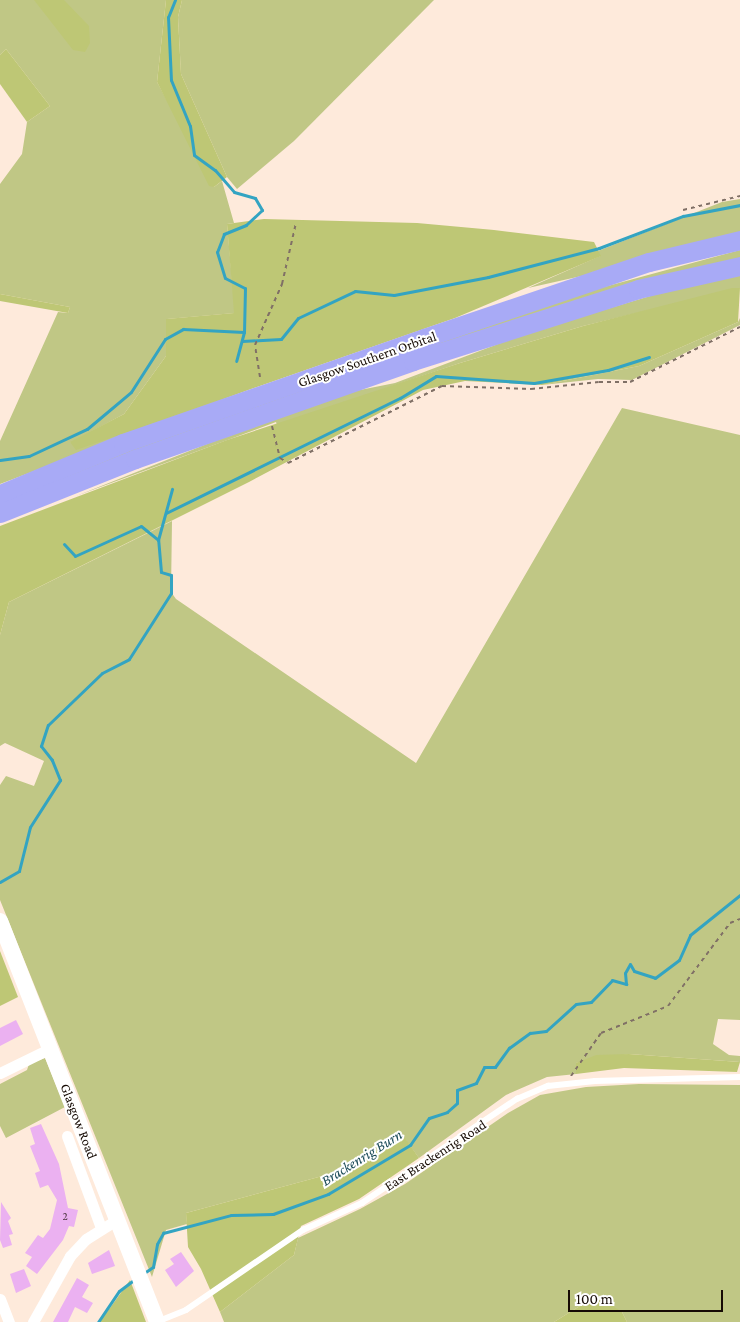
<!DOCTYPE html>
<style>
body{margin:0}
#map{position:relative;width:740px;height:1322px;overflow:hidden;background:#feeadb;font-family:"Crimson Pro",serif}
div>[style]{position:absolute}
.green>*{inset:0;background:#c0c785}
.forest>*{inset:0;background:#bec775}
.stream>*{height:3px;margin:-1.5px;padding:0 1.5px;transform-origin:1.5px;border-radius:1.5px;background:#33a4c2}
.building>*{inset:0;background:#ebb1f1}
.path>*{height:2px;margin-top:-1px;transform-origin:0;background:repeating-linear-gradient(90deg,#807066 0 4px,transparent 0 8px)}
.service>*{height:5.5px;margin:-2.75px;padding:0 2.75px;transform-origin:2.75px;border-radius:2.75px;background:#fff}
.minor>*{height:11px;margin:-5.5px;padding:0 5.5px;transform-origin:5.5px;border-radius:5.5px;background:#fff}
.secondary>*{height:16px;margin:-8px;padding:0 8px;transform-origin:8px;border-radius:8px;background:#fff}
.trunk>*{height:19px;margin:-9.5px;padding:0 9.5px;transform-origin:9.5px;border-radius:9.5px;background:#a8aaf6}
span{translate:-50% -50%;white-space:nowrap;text-align:center;line-height:1.15;-webkit-text-stroke:4px #fff;paint-order:stroke}
.number-label{font-size:11px;color:#4b343f}
.number-label span{-webkit-text-stroke-width:0}
.street-label{font-size:14px;color:#160b04}
.water-label{font-size:15px;color:#1b4a57;font-style:italic}
.scale{position:absolute;left:568px;top:1290px;width:155px;height:22px;box-sizing:border-box;border:2px solid #160b04;border-top:0;padding-left:6px;font-size:15px;line-height:18px;white-space:nowrap;color:#160b04;-webkit-text-stroke:4px #fff;paint-order:stroke}
</style>
<div id="map">
<div class="green">
<div style="clip-path:polygon(0 0,166px 0,157px 82px,214px 187px,222px 181px,234px 223px,227px 224px,235px 313px,167px 319px,166px 356px,124px 414px,70px 443px,250px 389px,0 484px,0 441px,58px 312px,68px 313px,70px 307px,0 294px,0 184px,22px 154px,27px 122px,50px 106px,6px 49px,0 55px)"></div>
<div style="clip-path:polygon(182px 0,434px 0,294px 141px,237px 189px,227px 177px,181px 74px,178px 17px)"></div>
<div style="clip-path:polygon(740px 199px,740px 232px,595px 273px,528px 288px,600px 256px,598px 251px,722px 202px)"></div>
<div style="clip-path:polygon(740px 250px,740px 258px,0 502px,172px 433px,593px 290px)"></div>
<div style="clip-path:polygon(740px 274px,740px 288px,583px 326px,460px 363px,298px 418px,277px 425px,276px 422px,76px 496px,212px 442px,355px 391px,395px 383px,530px 332px,677px 288px)"></div>
<div style="clip-path:polygon(740px 318px,740px 325px,632px 380px,598px 379px,542px 385px,639px 366px,738px 322px)"></div>
<div style="clip-path:polygon(622px 408px,740px 435px,740px 1020px,718px 1019px,713px 1044px,729px 1055px,740px 1056px,740px 1062px,629px 1054px,576px 1063px,576px 1074px,547px 1077px,506px 1095px,419px 1158px,405px 1139px,326px 1175px,186px 1213px,187px 1224px,166px 1230px,152px 1277px,0 900px,0 785px,6px 776px,34px 786px,44px 761px,5px 743px,0 746px,0 635px,9px 602px,172px 521px,171px 592px,176px 599px,416px 763px)"></div>
<div style="clip-path:polygon(45px 1058px,65px 1107px,6px 1138px,0 1126px,0 1084px,27px 1070px,29px 1064px)"></div>
<div style="clip-path:polygon(639px 1084px,740px 1085px,740px 1322px,627px 1322px,622px 1312px,588px 1301px,554px 1322px,224px 1322px,220px 1312px,294px 1255px,298px 1238px,360px 1209px,405px 1184px,508px 1113px,540px 1095px,586px 1087px)"></div>
</div>
<div class="forest">
<div style="clip-path:polygon(34px 0,64px 0,89px 26px,90px 43px,85px 52px,73px 50px)"></div>
<div style="clip-path:polygon(166px 0,182px 0,178px 17px,181px 74px,227px 177px,214px 187px,209px 186px,157px 82px)"></div>
<div style="clip-path:polygon(6px 49px,50px 106px,27px 122px,0 84px,0 55px)"></div>
<div style="clip-path:polygon(264px 219px,417px 223px,494px 230px,594px 242px,601px 256px,455px 318px,76px 450px,70px 442px,124px 414px,166px 356px,166px 319px,234px 313px,227px 224px)"></div>
<div style="clip-path:polygon(732px 288px,740px 288px,738px 322px,639px 366px,542px 385px,465px 381px,423px 390px,249px 482px,9px 602px,0 635px,0 526px,227px 440px,460px 363px,583px 326px)"></div>
<div style="clip-path:polygon(0 294px,70px 307px,68px 313px,0 301px)"></div>
<div style="clip-path:polygon(0 951px,18px 997px,0 1006px)"></div>
<div style="clip-path:polygon(629px 1054px,740px 1062px,737px 1072px,624px 1068px,576px 1074px,576px 1063px,596px 1055px)"></div>
<div style="clip-path:polygon(405px 1138px,419px 1158px,359px 1199px,301px 1226px,294px 1255px,220px 1312px,201px 1269px,188px 1247px,186px 1213px,326px 1175px)"></div>
<div style="clip-path:polygon(130px 1280px,146px 1322px,99px 1322px,110px 1308px)"></div>
<div style="clip-path:polygon(588px 1301px,605px 1301px,622px 1312px,627px 1322px,554px 1322px)"></div>
</div>
<div class="stream">
<div style="left:175px;top:0;width:18px;rotate:112deg"></div>
<div style="left:168px;top:17px;width:63px;rotate:87.3deg"></div>
<div style="left:171px;top:80px;width:50px;rotate:67.6deg"></div>
<div style="left:190px;top:126px;width:29px;rotate:82deg"></div>
<div style="left:194px;top:155px;width:26px;rotate:36deg"></div>
<div style="left:215px;top:170px;width:29px;rotate:49deg"></div>
<div style="left:234px;top:192px;width:22px;rotate:16deg"></div>
<div style="left:255px;top:198px;width:14px;rotate:60deg"></div>
<div style="left:262px;top:210px;width:22px;rotate:137deg"></div>
<div style="left:246px;top:225px;width:24px;rotate:158deg"></div>
<div style="left:224px;top:234px;width:19px;rotate:111deg"></div>
<div style="left:217px;top:252px;width:27px;rotate:73deg"></div>
<div style="left:225px;top:278px;width:22px;rotate:27deg"></div>
<div style="left:245px;top:288px;width:44px;rotate:91.3deg"></div>
<div style="left:244px;top:332px;width:30px;rotate:105deg"></div>
<div style="left:242px;top:341px;width:39px;rotate:-3deg"></div>
<div style="left:281px;top:339px;width:27px;rotate:-51deg"></div>
<div style="left:298px;top:318px;width:63px;rotate:-25.3deg"></div>
<div style="left:355px;top:291px;width:39px;rotate:6deg"></div>
<div style="left:394px;top:295px;width:96px;rotate:-10.8deg"></div>
<div style="left:488px;top:277px;width:115px;rotate:-14.6deg"></div>
<div style="left:599px;top:248px;width:90px;rotate:-20.9deg"></div>
<div style="left:683px;top:216px;width:58px;rotate:-10.9deg"></div>
<div style="left:0;top:460px;width:29px;rotate:-8deg"></div>
<div style="left:29px;top:456px;width:64px;rotate:-25deg"></div>
<div style="left:87px;top:429px;width:57px;rotate:-40.1deg"></div>
<div style="left:131px;top:392px;width:63px;rotate:-57.3deg"></div>
<div style="left:165px;top:339px;width:21px;rotate:-29deg"></div>
<div style="left:183px;top:329px;width:61px;rotate:2.8deg"></div>
<div style="left:166px;top:513px;width:261px;rotate:-26.2deg"></div>
<div style="left:400px;top:398px;width:42px;rotate:-31.4deg"></div>
<div style="left:436px;top:376px;width:98px;rotate:4.1deg"></div>
<div style="left:534px;top:383px;width:75px;rotate:-10deg"></div>
<div style="left:608px;top:370px;width:43px;rotate:-17.6deg"></div>
<div style="left:64px;top:544px;width:16px;rotate:47deg"></div>
<div style="left:75px;top:556px;width:72px;rotate:-24.4deg"></div>
<div style="left:141px;top:526px;width:22px;rotate:39deg"></div>
<div style="left:0;top:882px;width:22px;rotate:-30deg"></div>
<div style="left:19px;top:871px;width:45px;rotate:-76deg"></div>
<div style="left:30px;top:827px;width:56px;rotate:-57.4deg"></div>
<div style="left:60px;top:780px;width:22px;rotate:-112deg"></div>
<div style="left:52px;top:760px;width:18px;rotate:-128deg"></div>
<div style="left:41px;top:746px;width:22px;rotate:-72deg"></div>
<div style="left:48px;top:725px;width:75px;rotate:-43.9deg"></div>
<div style="left:102px;top:673px;width:30px;rotate:-27deg"></div>
<div style="left:129px;top:659px;width:78px;rotate:-57.5deg"></div>
<div style="left:171px;top:593px;width:18px;rotate:-90deg"></div>
<div style="left:171px;top:575px;width:10px;rotate:-163deg"></div>
<div style="left:161px;top:572px;width:32px;rotate:-95deg"></div>
<div style="left:158px;top:540px;width:53px;rotate:-74.6deg"></div>
<div style="left:144px;top:1273px;width:11px;rotate:-34deg"></div>
<div style="left:153px;top:1267px;width:23px;rotate:-80deg"></div>
<div style="left:157px;top:1244px;width:13px;rotate:-61deg"></div>
<div style="left:163px;top:1233px;width:70px;rotate:-14.8deg"></div>
<div style="left:231px;top:1215px;width:42px;rotate:-1.4deg"></div>
<div style="left:273px;top:1214px;width:59px;rotate:-20deg"></div>
<div style="left:328px;top:1194px;width:96px;rotate:-30.9deg"></div>
<div style="left:410px;top:1145px;width:33px;rotate:-55deg"></div>
<div style="left:429px;top:1118px;width:19px;rotate:-18deg"></div>
<div style="left:447px;top:1112px;width:13px;rotate:-42deg"></div>
<div style="left:457px;top:1103px;width:13px;rotate:-90deg"></div>
<div style="left:457px;top:1090px;width:20px;rotate:-20deg"></div>
<div style="left:476px;top:1083px;width:18px;rotate:-63deg"></div>
<div style="left:484px;top:1067px;width:11px"></div>
<div style="left:495px;top:1067px;width:24px;rotate:-54deg"></div>
<div style="left:509px;top:1048px;width:26px;rotate:-36deg"></div>
<div style="left:530px;top:1033px;width:16px;rotate:-7deg"></div>
<div style="left:546px;top:1031px;width:40px;rotate:-42deg"></div>
<div style="left:576px;top:1004px;width:15px;rotate:-8deg"></div>
<div style="left:591px;top:1002px;width:30px;rotate:-46deg"></div>
<div style="left:612px;top:980px;width:15px;rotate:16deg"></div>
<div style="left:626px;top:984px;width:11px;rotate:-95deg"></div>
<div style="left:625px;top:973px;width:10px;rotate:-61deg"></div>
<div style="left:630px;top:964px;width:8px;rotate:60deg"></div>
<div style="left:634px;top:971px;width:22px;rotate:18deg"></div>
<div style="left:655px;top:978px;width:30px;rotate:-37deg"></div>
<div style="left:679px;top:960px;width:27px;rotate:-66deg"></div>
<div style="left:690px;top:935px;width:64px;rotate:-38.7deg"></div>
<div style="left:98px;top:1322px;width:37px;rotate:-56deg"></div>
<div style="left:119px;top:1291px;width:20px;rotate:-37deg"></div>
</div>
<div class="building">
<div style="clip-path:polygon(16px 1020px,23px 1034px,0 1046px,0 1028px)"></div>
<div style="clip-path:polygon(41px 1124px,59px 1164px,68px 1208px,78px 1210px,74px 1227px,69px 1226px,63px 1240px,37px 1274px,26px 1266px,32px 1257px,25px 1253px,38px 1235px,43px 1238px,50px 1229px,57px 1200px,48px 1185px,40px 1188px,35px 1173px,40px 1171px,30px 1146px,35px 1144px,30px 1128px)"></div>
<div style="clip-path:polygon(1px 1202px,11px 1218px,8px 1221px,13px 1234px,9px 1235px,12px 1245px,3px 1248px,0 1240px)"></div>
<div style="clip-path:polygon(109px 1250px,115px 1266px,92px 1274px,88px 1263px)"></div>
<div style="clip-path:polygon(181px 1252px,194px 1271px,176px 1287px,165px 1270px,174px 1264px,170px 1259px)"></div>
<div style="clip-path:polygon(24px 1269px,31px 1286px,16px 1293px,10px 1274px)"></div>
<div style="clip-path:polygon(77px 1278px,89px 1285px,82px 1297px,93px 1303px,87px 1313px,75px 1307px,68px 1322px,53px 1322px)"></div>
</div>
<div class="path">
<div style="left:683px;top:210px;width:59px;rotate:-13.8deg"></div>
<div style="left:260px;top:377px;width:32px;rotate:-99deg"></div>
<div style="left:255px;top:345px;width:67px;rotate:-66.1deg"></div>
<div style="left:282px;top:284px;width:63px;rotate:-77.1deg"></div>
<div style="left:272px;top:426px;width:33px;rotate:76deg"></div>
<div style="left:280px;top:458px;width:9px;rotate:32deg"></div>
<div style="left:288px;top:463px;width:172px;rotate:-26.6deg"></div>
<div style="left:442px;top:386px;width:89px;rotate:1.9deg"></div>
<div style="left:531px;top:389px;width:68px;rotate:-5.9deg"></div>
<div style="left:599px;top:382px;width:31px"></div>
<div style="left:630px;top:382px;width:123px;rotate:-26.6deg"></div>
<div style="left:571px;top:1076px;width:52px;rotate:-55.1deg"></div>
<div style="left:601px;top:1033px;width:72px;rotate:-21.9deg"></div>
<div style="left:668px;top:1006px;width:104px;rotate:-53.2deg"></div>
<div style="left:730px;top:923px;width:11px;rotate:-22deg"></div>
</div>
<div class="service">
<div style="left:159px;top:1321px;width:29px;rotate:-22deg"></div>
<div style="left:186px;top:1310px;width:142px;rotate:-34.4deg"></div>
<div style="left:303px;top:1230px;width:65px;rotate:-24.6deg"></div>
<div style="left:362px;top:1203px;width:187px;rotate:-33.9deg"></div>
<div style="left:517px;top:1099px;width:34px;rotate:-23deg"></div>
<div style="left:548px;top:1086px;width:47px;rotate:-6.1deg"></div>
<div style="left:595px;top:1081px;width:145px;rotate:-1.6deg"></div>
</div>
<div class="minor">
<div style="left:0;top:1073px;width:57px;rotate:-26.1deg"></div>
<div style="left:67px;top:1136px;width:98px;rotate:69.7deg"></div>
<div style="left:0;top:1299px;width:25px;rotate:69deg"></div>
<div style="left:33px;top:1322px;width:76px;rotate:-60.7deg"></div>
<div style="left:70px;top:1256px;width:23px;rotate:-47deg"></div>
<div style="left:86px;top:1239px;width:36px;rotate:-32deg"></div>
</div>
<div class="secondary">
<div style="left:0;top:921px;width:431px;rotate:68.6deg"></div>
</div>
<div class="trunk">
<div style="left:0;top:494px;width:133px;rotate:-22.5deg"></div>
<div style="left:123px;top:443px;width:319px;rotate:-19.2deg"></div>
<div style="left:424px;top:338px;width:237px;rotate:-18.7deg"></div>
<div style="left:649px;top:262px;width:94px;rotate:-13.6deg"></div>
<div style="left:0;top:513px;width:145px;rotate:-21.8deg"></div>
<div style="left:135px;top:459px;width:295px;rotate:-19.4deg"></div>
<div style="left:413px;top:361px;width:236px;rotate:-17.7deg"></div>
<div style="left:638px;top:289px;width:105px;rotate:-12.7deg"></div>
</div>
<div class="number-label">
<span style="left:65px;top:1216px">2</span>
</div>
<div class="street-label">
<span style="left:367px;top:359px;rotate:-19deg">Glasgow Southern Orbital</span>
<span style="left:79px;top:1121px;rotate:69deg">Glasgow Road</span>
<span style="left:435px;top:1155px;rotate:-33deg">East Brackenrig Road</span>
</div>
<div class="water-label">
<span style="left:362px;top:1158px;rotate:-32deg">Brackenrig Burn</span>
</div>
<div class="scale">100 m</div>
</div>
